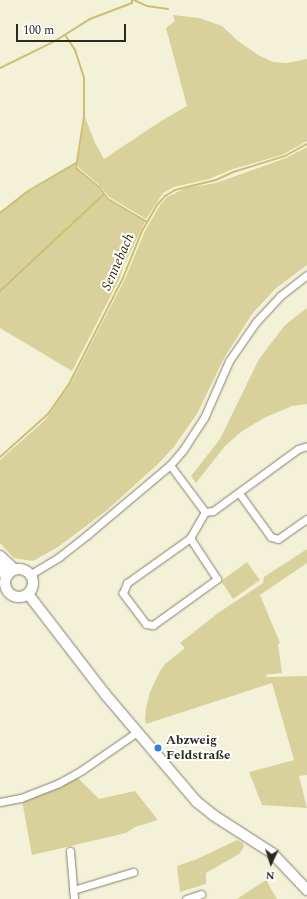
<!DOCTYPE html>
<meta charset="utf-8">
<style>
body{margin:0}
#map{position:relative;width:307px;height:899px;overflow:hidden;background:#f4f1d9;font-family:Spectral,serif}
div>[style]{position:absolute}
.green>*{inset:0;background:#d9d19b}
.stream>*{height:2px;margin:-1px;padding:0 1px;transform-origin:1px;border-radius:1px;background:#cbbf71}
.roads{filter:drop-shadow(0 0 1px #84816b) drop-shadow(0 0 1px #84816b)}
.street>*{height:7px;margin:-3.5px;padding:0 3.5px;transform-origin:3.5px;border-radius:3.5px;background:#fff}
.secondary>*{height:10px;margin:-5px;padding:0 5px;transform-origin:5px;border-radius:5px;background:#fff}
.secondary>.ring{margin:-5px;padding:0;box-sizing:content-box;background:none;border:10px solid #fff;border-radius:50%}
.dots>*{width:11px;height:11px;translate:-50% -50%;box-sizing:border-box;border:2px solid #fff;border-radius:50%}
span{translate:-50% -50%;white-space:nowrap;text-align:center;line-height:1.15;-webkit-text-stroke:4px #fff;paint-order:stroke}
.poi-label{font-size:13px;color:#2b2a21;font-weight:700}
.left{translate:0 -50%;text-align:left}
.water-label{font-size:14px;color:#302a07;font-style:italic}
.north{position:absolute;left:251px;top:843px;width:40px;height:40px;-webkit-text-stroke:3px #fff;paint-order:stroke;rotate:184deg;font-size:11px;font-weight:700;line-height:16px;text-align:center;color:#2b2a21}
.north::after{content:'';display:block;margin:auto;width:14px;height:18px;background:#2b2a21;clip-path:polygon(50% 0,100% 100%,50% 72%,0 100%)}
.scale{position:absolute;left:16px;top:24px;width:110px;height:18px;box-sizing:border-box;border:2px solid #2b2a21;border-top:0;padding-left:5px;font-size:12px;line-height:14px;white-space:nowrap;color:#2b2a21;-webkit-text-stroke:3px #fff;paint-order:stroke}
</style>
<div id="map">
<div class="green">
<div style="clip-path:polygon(173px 15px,199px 18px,222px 26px,238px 41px,258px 55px,273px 62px,287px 63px,307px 59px,307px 141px,282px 155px,233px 169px,209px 179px,174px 187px,163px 193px,146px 219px,109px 197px,99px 185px,77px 166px,85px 117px,95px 143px,104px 159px,161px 121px,187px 106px,166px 28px,175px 21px)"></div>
<div style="clip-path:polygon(307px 147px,307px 265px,275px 289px,252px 314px,224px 358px,197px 414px,173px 448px,158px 464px,106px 511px,58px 547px,33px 561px,14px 558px,0 543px,0 460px,45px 420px,71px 383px,125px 279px,145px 231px,160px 205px,167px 197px,186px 188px,216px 183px,286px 158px)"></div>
<div style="clip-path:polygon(75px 163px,75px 168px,98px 188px,107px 199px,145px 222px,123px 267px,120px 278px,72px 371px,0 328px,0 212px,26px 192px)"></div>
<div style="clip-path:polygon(307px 308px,307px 404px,292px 406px,264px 418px,241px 432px,225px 446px,196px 483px,191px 476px,220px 439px,259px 359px,285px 325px)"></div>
<div style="clip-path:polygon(307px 549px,307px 563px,260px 595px,280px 643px,278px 644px,282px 673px,265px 675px,267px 677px,307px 676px,307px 775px,299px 776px,307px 808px,262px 805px,249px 772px,294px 760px,272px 683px,146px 724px,145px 720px,146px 708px,150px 692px,160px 671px,165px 664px,185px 648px,180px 643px,218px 613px,263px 583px,264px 577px)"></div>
<div style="clip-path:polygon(247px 562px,260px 580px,233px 599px,221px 581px)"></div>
<div style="clip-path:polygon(77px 777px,99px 799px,135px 791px,158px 820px,135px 827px,126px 833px,32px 855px,22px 801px,60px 786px)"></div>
<div style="clip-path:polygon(237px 840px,243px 843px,244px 847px,239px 854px,206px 873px,206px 884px,180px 892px,177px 866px,197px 859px)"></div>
<div style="clip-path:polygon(266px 880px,277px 899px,237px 899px)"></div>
</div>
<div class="stream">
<div style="left:134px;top:0;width:14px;rotate:25deg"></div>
<div style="left:147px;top:6px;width:21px;rotate:8deg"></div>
<div style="left:65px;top:35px;width:18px;rotate:56deg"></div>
<div style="left:75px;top:50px;width:29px;rotate:72deg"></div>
<div style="left:84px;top:78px;width:39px;rotate:90deg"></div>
<div style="left:84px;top:117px;width:52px;rotate:98.9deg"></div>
<div style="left:76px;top:168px;width:30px;rotate:40deg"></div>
<div style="left:99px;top:187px;width:15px;rotate:53deg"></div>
<div style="left:108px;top:199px;width:45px;rotate:30.5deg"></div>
<div style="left:0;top:68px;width:61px;rotate:-26.1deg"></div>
<div style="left:55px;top:41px;width:41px;rotate:-32.2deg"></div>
<div style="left:90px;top:19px;width:45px;rotate:-20.9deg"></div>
<div style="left:132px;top:3px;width:3px;rotate:-90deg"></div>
<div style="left:0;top:213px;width:36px;rotate:-38deg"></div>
<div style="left:28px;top:191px;width:56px;rotate:-30.3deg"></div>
<div style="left:0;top:291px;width:142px;rotate:-43deg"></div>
<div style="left:0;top:457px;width:64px;rotate:-41.9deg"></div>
<div style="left:48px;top:414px;width:39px;rotate:-55deg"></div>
<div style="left:70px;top:382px;width:117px;rotate:-63deg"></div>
<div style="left:123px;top:278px;width:51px;rotate:-68deg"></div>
<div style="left:142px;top:231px;width:30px;rotate:-60deg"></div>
<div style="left:157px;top:205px;width:12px;rotate:-48deg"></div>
<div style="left:165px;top:196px;width:12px;rotate:-31deg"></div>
<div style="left:175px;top:190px;width:42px;rotate:-13.7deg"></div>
<div style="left:216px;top:180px;width:19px;rotate:-25deg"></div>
<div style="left:233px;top:172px;width:54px;rotate:-17.1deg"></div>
<div style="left:285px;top:156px;width:25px;rotate:-29deg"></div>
</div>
<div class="roads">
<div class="street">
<div style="left:170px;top:465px;width:59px;rotate:53.3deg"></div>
<div style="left:239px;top:493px;width:54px;rotate:54deg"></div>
<div style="left:271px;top:537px;width:7px;rotate:16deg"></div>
<div style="left:278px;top:539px;width:35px;rotate:-35deg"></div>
<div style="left:205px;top:512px;width:8px;rotate:-7deg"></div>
<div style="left:213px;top:511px;width:105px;rotate:-36.1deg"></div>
<div style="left:298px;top:449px;width:9px;rotate:-18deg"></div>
<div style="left:190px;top:538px;width:49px;rotate:56.6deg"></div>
<div style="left:217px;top:579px;width:79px;rotate:144.3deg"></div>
<div style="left:153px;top:625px;width:7px;rotate:-172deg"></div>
<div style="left:146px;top:624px;width:39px;rotate:-127deg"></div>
<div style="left:123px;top:593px;width:11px;rotate:-68deg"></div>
<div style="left:127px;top:583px;width:77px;rotate:-35.5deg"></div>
<div style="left:190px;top:538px;width:30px;rotate:-60deg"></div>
<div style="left:31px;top:574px;width:33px;rotate:-31deg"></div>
<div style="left:59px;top:557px;width:36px;rotate:-38deg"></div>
<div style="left:87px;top:535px;width:109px;rotate:-40.1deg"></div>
<div style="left:170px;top:465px;width:20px;rotate:-49deg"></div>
<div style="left:183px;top:450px;width:38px;rotate:-57deg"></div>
<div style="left:204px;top:418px;width:62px;rotate:-66.3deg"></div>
<div style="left:229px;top:361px;width:47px;rotate:-55.3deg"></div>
<div style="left:256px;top:322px;width:35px;rotate:-47deg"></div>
<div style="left:280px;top:296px;width:34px;rotate:-38deg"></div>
<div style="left:0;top:802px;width:21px;rotate:-11deg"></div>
<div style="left:21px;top:798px;width:41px;rotate:-21.5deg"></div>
<div style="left:59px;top:783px;width:26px;rotate:-29deg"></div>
<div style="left:82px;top:770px;width:67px;rotate:-34.6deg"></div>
<div style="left:70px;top:851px;width:48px;rotate:85.2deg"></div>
<div style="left:73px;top:890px;width:63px;rotate:-16.7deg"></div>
<div style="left:186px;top:899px;width:16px;rotate:-18deg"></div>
</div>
<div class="secondary">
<div style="left:0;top:556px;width:19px;rotate:43deg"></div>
<div style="left:0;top:566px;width:13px;rotate:61deg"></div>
<div class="ring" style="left:5px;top:569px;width:18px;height:18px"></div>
<div style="left:28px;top:594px;width:126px;rotate:52.4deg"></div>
<div style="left:105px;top:694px;width:142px;rotate:49.6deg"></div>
<div style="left:197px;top:802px;width:21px;rotate:39deg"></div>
<div style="left:213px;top:815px;width:70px;rotate:32.8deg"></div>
<div style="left:272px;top:853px;width:51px;rotate:46.6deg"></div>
</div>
</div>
<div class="dots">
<div style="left:158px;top:748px;background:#3083d2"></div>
</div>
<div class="poi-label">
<span class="left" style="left:166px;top:748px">Abzweig<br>Feldstraße</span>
</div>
<div class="water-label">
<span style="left:118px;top:262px;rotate:-66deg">Sennebach</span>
</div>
<div class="north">N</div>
<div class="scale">100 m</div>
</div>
